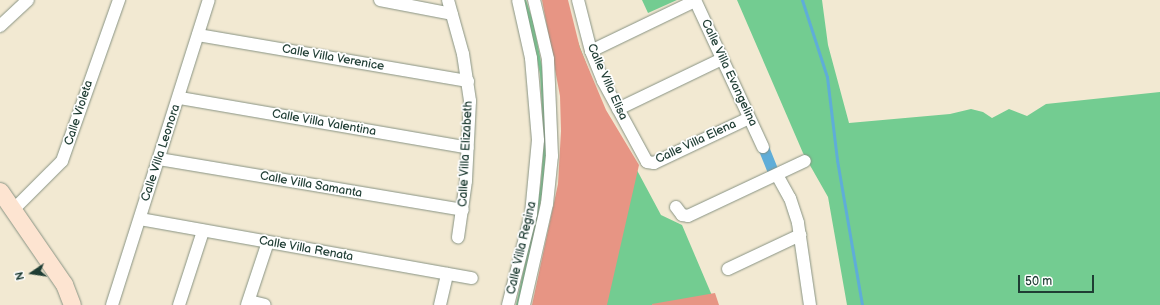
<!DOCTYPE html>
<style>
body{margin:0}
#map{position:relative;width:1160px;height:305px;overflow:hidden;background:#f2e9d2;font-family:"Balsamiq Sans",sans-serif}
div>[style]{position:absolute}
.green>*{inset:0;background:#73cc91}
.stream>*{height:3px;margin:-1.5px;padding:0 1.5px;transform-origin:1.5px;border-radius:1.5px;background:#5fadd8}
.canal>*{height:11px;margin:-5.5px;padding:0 5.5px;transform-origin:5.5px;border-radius:5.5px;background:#5fadd8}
.building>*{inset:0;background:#e79584}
.roads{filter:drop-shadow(0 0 1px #889383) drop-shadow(0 0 1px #889383)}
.street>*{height:12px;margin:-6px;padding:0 6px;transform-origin:6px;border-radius:6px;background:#fff}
.secondary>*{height:17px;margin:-8.5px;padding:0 8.5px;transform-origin:8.5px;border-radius:8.5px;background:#fde4d1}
span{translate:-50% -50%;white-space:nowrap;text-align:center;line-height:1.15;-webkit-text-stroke:3.5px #fff;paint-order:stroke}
.street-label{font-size:12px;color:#1f3d34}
.north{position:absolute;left:12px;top:253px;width:40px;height:40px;-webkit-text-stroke:3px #fff;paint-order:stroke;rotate:257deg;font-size:11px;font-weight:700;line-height:16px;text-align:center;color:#1f3d34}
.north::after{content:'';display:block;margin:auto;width:14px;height:18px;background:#1f3d34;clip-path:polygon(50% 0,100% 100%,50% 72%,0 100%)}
.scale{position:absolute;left:1018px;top:275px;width:76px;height:18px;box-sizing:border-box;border:2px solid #1f3d34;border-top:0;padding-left:5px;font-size:12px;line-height:14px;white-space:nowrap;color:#1f3d34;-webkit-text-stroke:3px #fff;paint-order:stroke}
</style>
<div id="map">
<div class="green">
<div style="clip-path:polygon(524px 0,526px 0,533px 21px,543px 72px,547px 136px,543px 189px,537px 221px,527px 271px,518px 305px,516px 305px,535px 219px,541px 182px,544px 140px,540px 74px)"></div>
<div style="clip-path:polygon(642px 0,677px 0,648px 13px)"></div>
<div style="clip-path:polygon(737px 0,822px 0,828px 45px,849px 123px,950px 114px,971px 109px,983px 112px,992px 118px,1009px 109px,1027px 116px,1046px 104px,1160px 92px,1160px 305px,847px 305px,828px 197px,803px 153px)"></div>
<div style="clip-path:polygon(572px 26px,601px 103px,661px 215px,682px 225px,716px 305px,534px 305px,559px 197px)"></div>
</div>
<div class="stream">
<div style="left:802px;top:0;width:81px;rotate:72deg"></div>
<div style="left:827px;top:77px;width:84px;rotate:83.1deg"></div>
<div style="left:837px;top:160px;width:147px;rotate:80.2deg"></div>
</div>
<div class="canal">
<div style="left:763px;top:147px;width:31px;rotate:68deg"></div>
</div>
<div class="building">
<div style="clip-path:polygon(542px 0,568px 0,580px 48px,606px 110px,639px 165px,607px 305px,532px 305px,558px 184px,561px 131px,560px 96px)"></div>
<div style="clip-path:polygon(715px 293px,719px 305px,652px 305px,652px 304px)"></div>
</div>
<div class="roads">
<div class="street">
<div style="left:380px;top:0;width:73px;rotate:11deg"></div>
<div style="left:448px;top:0;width:56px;rotate:74.5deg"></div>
<div style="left:463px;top:54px;width:48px;rotate:81.5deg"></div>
<div style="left:470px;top:101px;width:80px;rotate:92.9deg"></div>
<div style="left:466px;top:181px;width:57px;rotate:98.1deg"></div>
<div style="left:578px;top:0;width:53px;rotate:75.7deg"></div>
<div style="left:591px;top:51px;width:32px;rotate:68deg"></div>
<div style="left:603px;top:81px;width:92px;rotate:61.5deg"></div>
<div style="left:647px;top:162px;width:7px;rotate:8deg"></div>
<div style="left:654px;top:163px;width:105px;rotate:-25.3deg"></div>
<div style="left:695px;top:0;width:162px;rotate:65.2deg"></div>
<div style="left:0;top:26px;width:38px;rotate:-43deg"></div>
<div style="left:198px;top:35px;width:274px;rotate:9.7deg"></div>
<div style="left:591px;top:51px;width:115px;rotate:-25.7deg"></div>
<div style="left:180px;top:98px;width:292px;rotate:9.8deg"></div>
<div style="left:618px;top:109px;width:115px;rotate:-25.7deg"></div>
<div style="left:159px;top:159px;width:308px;rotate:9.5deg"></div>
<div style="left:777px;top:175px;width:26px;rotate:61deg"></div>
<div style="left:790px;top:198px;width:26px;rotate:72deg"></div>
<div style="left:798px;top:223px;width:83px;rotate:81.7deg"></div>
<div style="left:676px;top:207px;width:10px;rotate:53deg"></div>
<div style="left:682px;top:215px;width:6px;rotate:9deg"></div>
<div style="left:688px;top:216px;width:129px;rotate:-25.2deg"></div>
<div style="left:13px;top:210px;width:69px;rotate:-45deg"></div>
<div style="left:62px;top:161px;width:171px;rotate:-70.5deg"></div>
<div style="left:140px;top:219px;width:337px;rotate:10.1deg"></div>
<div style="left:728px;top:269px;width:80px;rotate:-25.3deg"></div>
<div style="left:249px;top:301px;width:16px;rotate:14deg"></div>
<div style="left:112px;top:305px;width:320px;rotate:-72.4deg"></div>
<div style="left:179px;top:305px;width:78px;rotate:-72deg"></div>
<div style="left:247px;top:305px;width:66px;rotate:-71.6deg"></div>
<div style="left:440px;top:305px;width:32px;rotate:-77deg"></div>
<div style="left:508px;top:305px;width:94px;rotate:-75.8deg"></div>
<div style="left:531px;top:214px;width:74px;rotate:-84.6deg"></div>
<div style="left:538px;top:140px;width:82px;rotate:-94.9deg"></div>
<div style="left:531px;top:58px;width:59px;rotate:-102.6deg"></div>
<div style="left:524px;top:305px;width:104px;rotate:-77.2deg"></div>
<div style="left:547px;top:204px;width:48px;rotate:-84.1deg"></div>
<div style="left:552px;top:156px;width:97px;rotate:-92.4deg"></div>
<div style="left:548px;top:59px;width:61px;rotate:-103.3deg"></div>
</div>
<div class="secondary">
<div style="left:0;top:191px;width:113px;rotate:55.5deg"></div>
<div style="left:64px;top:284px;width:22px;rotate:69deg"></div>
</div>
</div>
<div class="street-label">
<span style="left:333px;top:58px;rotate:10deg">Calle Villa Verenice</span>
<span style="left:729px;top:73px;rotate:65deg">Calle Villa Evangelina</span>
<span style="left:607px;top:82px;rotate:66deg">Calle Villa Elisa</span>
<span style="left:79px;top:113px;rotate:-72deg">Calle Violeta</span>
<span style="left:324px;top:123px;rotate:10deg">Calle Villa Valentina</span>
<span style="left:696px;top:142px;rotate:-25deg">Calle Villa Elena</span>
<span style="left:161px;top:153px;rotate:-72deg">Calle Villa Leonora</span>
<span style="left:466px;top:154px;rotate:-87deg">Calle Villa Elizabeth</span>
<span style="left:311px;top:185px;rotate:10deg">Calle Villa Samanta</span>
<span style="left:522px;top:248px;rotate:-77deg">Calle Villa Regina</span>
<span style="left:306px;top:249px;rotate:10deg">Calle Villa Renata</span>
</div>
<div class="north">N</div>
<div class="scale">50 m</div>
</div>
